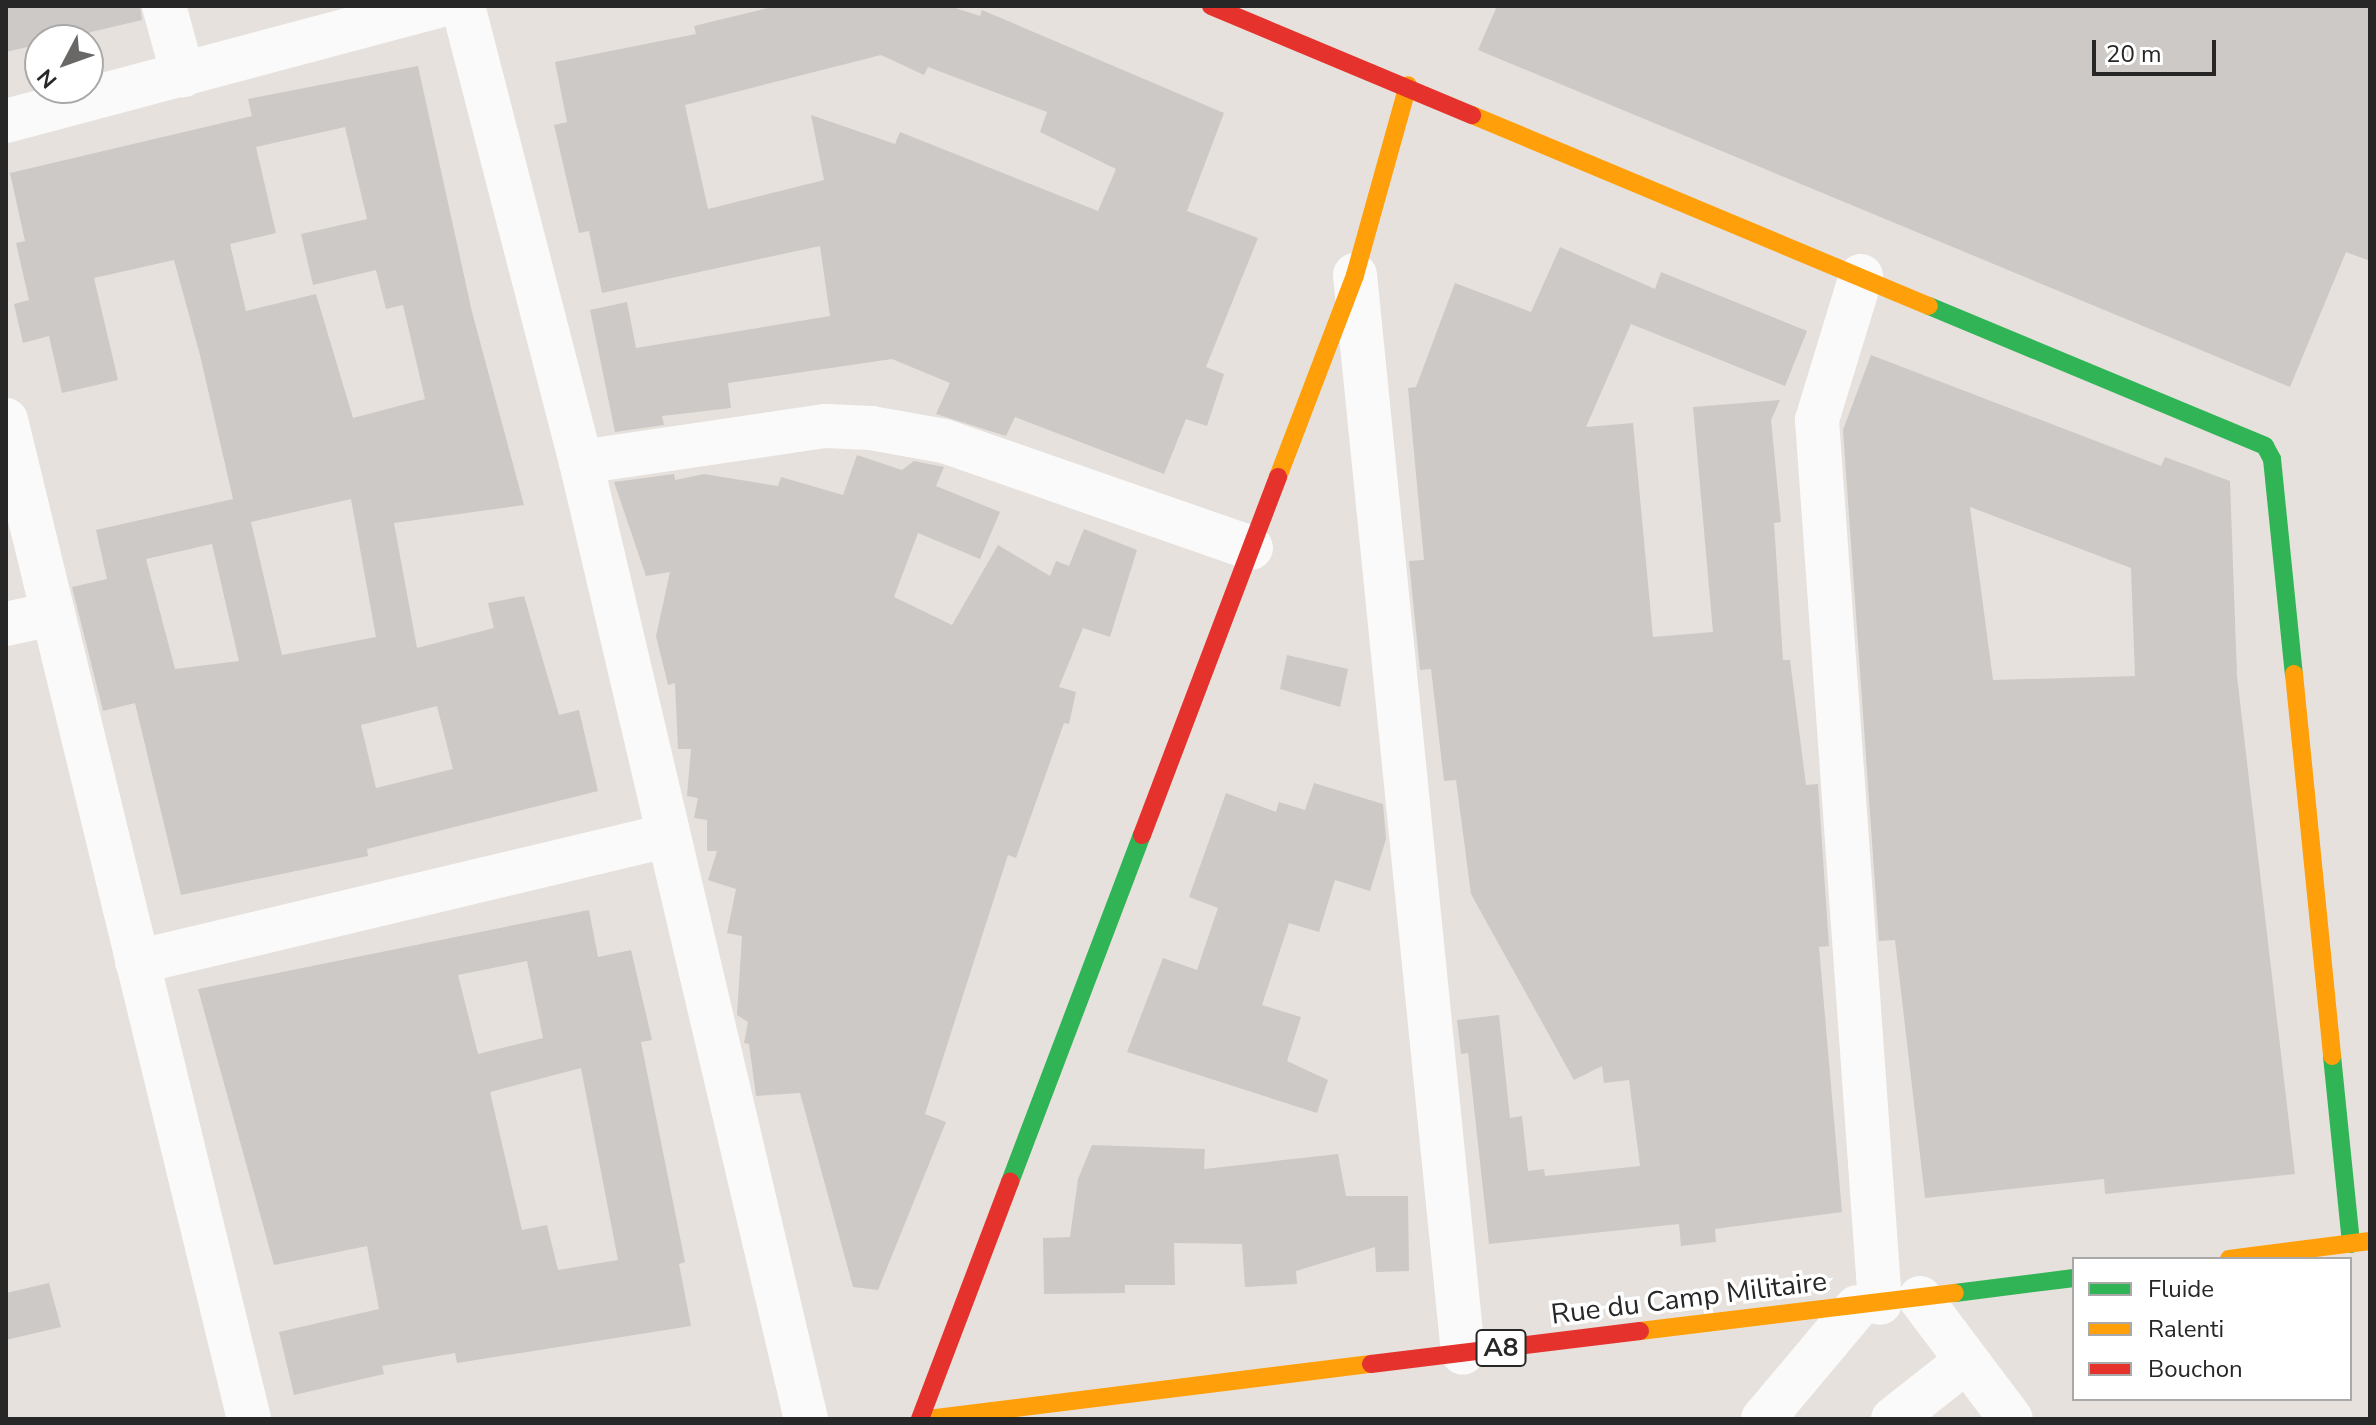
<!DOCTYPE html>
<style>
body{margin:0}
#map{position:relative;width:2376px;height:1425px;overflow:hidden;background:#e6e1dc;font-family:"Nunito Sans",sans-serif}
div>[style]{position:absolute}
.building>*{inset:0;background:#cdc9c6}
.street>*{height:44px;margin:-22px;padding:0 22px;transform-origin:22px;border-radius:22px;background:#fbfafa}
.fast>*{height:18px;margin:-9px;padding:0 9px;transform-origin:9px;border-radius:9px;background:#30b455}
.slow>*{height:18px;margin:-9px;padding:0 9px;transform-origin:9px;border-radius:9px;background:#ff9f0a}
.jam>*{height:18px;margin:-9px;padding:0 9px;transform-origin:9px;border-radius:9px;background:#e5322d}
span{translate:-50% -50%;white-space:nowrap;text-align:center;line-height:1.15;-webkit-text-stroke:7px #fff;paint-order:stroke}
.shield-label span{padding:2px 6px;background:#fff;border:2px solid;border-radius:6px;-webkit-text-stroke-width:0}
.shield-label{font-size:26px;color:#272727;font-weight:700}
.street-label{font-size:28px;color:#272727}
.frame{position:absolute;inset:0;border:8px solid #272727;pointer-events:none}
.legend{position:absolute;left:2072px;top:1257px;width:280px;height:144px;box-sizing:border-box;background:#fff;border:2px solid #a9a9a9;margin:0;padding:10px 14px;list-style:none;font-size:24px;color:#272727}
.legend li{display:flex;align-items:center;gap:16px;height:40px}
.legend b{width:40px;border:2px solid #a9a9a9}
.north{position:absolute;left:24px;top:24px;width:80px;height:80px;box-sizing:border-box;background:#fff;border:2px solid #a9a9a9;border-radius:50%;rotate:229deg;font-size:22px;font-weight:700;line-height:32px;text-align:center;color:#272727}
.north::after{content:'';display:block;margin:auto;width:28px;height:36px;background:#6a6866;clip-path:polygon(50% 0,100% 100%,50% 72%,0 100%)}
.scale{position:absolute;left:2092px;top:40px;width:124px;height:36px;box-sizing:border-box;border:4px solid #272727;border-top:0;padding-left:10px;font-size:24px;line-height:28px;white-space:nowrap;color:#272727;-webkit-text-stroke:6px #fff;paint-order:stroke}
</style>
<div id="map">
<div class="building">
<div style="clip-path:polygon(6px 6px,140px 6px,142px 20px,6px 52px)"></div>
<div style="clip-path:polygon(evenodd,776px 6px,949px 6px,980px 16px,982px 10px,1224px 113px,1187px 211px,1258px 238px,1206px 367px,1224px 374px,1207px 426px,1186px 419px,1164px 474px,1015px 417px,1006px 436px,936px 414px,950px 383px,892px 359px,728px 383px,731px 408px,662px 416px,664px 425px,615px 432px,590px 310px,627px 302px,636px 348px,830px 316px,820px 246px,602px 293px,589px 231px,579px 233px,554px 125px,567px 122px,555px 62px,696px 34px,694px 26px,776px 6px,881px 55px,924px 75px,928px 67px,1047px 112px,1040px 132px,1116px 169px,1098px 211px,900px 132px,895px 144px,811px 115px,824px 180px,708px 209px,685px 105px,881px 55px)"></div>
<div style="clip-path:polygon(1497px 6px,2370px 6px,2370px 261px,2346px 252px,2290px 387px,1478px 50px)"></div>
<div style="clip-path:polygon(evenodd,418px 66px,472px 312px,524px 505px,394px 523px,417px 648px,494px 628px,488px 603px,524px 596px,559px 715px,579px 710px,598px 791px,367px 849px,368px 856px,181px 895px,135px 703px,103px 711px,72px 587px,107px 579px,96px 530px,233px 499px,200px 355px,174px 260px,94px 278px,118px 380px,62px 393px,49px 336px,23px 343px,14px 304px,29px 300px,16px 243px,25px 241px,10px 173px,252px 116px,248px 99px,418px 66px,345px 127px,367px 219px,301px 234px,313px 285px,376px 270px,386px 309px,403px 305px,425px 399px,353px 418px,316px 294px,246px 311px,230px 244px,276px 233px,256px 147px,345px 127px,418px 66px,351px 499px,376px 637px,282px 655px,251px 522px,351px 499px,418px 66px,212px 544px,239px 661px,175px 669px,146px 559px,212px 544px,418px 66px,437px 706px,453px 769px,376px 788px,361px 725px,437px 706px)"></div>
<div style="clip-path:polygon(1560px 247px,1655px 289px,1661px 272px,1807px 331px,1785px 386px,1631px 324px,1586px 427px,1633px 423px,1653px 637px,1713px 632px,1693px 407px,1780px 400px,1771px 420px,1781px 522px,1774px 523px,1783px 660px,1790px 660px,1806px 785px,1818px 784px,1829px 946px,1819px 947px,1842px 1212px,1715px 1229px,1716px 1242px,1681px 1246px,1679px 1224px,1489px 1244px,1468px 1053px,1461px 1054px,1457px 1020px,1499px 1015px,1510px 1118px,1522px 1116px,1528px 1171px,1544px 1169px,1545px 1176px,1640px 1166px,1629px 1080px,1604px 1083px,1602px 1066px,1574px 1080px,1471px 894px,1456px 780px,1444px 781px,1431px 669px,1420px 670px,1409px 561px,1424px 560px,1408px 388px,1416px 387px,1455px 283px,1531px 312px)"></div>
<div style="clip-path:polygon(evenodd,1871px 355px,2161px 466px,2165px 457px,2230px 481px,2237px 676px,2295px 1174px,2105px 1194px,2104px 1179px,1925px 1198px,1895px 940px,1879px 941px,1843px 430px,1871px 355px,1970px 507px,2131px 568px,2135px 676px,1993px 680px,1970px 507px)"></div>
<div style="clip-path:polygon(857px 455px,902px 470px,914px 461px,944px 467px,936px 486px,1000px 512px,980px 559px,918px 533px,894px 597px,952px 625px,998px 545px,1050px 576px,1056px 561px,1069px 566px,1084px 529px,1137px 550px,1110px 637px,1083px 628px,1059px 687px,1076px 692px,1069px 724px,1064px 723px,1016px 858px,1008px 855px,925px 1114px,946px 1122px,878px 1290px,853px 1287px,800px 1093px,756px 1096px,749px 1044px,744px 1043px,748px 1022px,737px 1015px,742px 936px,727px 933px,736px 889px,708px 880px,717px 851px,707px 851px,707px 820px,694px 818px,698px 798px,687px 796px,691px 749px,678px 749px,675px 683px,668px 685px,656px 636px,670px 572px,646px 576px,614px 482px,674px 474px,675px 480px,704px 474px,778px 486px,781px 477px,843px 495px)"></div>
<div style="clip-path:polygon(1287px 655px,1348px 669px,1340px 707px,1280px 689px)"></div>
<div style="clip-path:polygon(1314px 783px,1383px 804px,1386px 839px,1370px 891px,1335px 880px,1319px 932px,1289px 923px,1262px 1005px,1301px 1017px,1287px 1061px,1328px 1080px,1317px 1113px,1127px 1052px,1163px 958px,1197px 970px,1218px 908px,1189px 897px,1226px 793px,1276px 812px,1279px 802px,1305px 810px)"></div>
<div style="clip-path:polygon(evenodd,589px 910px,598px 957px,631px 950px,652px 1040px,641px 1042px,685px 1262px,679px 1264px,691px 1326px,457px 1363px,455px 1353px,382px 1366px,384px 1374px,294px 1395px,279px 1332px,379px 1309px,367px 1246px,274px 1265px,198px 989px,589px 910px,527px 961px,543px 1038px,478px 1054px,458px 975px,527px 961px,589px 910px,581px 1068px,618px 1260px,558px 1270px,547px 1225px,522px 1230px,490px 1092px,581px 1068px)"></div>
<div style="clip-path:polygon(1092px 1145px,1205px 1149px,1204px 1169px,1338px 1154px,1346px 1196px,1408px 1196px,1409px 1271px,1376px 1272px,1375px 1247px,1296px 1271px,1297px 1284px,1245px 1287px,1242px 1244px,1174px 1243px,1175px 1285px,1125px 1285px,1125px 1293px,1044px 1294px,1043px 1238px,1070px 1237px,1078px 1179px)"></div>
<div style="clip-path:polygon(49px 1283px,61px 1327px,6px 1340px,6px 1293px)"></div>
</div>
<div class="street">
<div style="left:164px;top:6px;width:72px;rotate:74.6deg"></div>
<div style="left:463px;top:6px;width:471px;rotate:75.5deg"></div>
<div style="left:581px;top:462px;width:983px;rotate:76.77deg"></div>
<div style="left:6px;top:121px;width:447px;rotate:-14.9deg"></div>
<div style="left:1355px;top:275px;width:1083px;rotate:84.28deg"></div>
<div style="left:1861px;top:276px;width:151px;rotate:107deg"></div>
<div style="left:1817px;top:420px;width:885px;rotate:85.92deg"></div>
<div style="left:6px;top:420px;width:1028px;rotate:76.33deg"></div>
<div style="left:581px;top:462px;width:248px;rotate:-8.4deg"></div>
<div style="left:826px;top:426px;width:45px;rotate:2.5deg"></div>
<div style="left:871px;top:428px;width:74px;rotate:10.1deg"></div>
<div style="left:944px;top:441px;width:325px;rotate:19.2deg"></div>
<div style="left:6px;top:624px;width:47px;rotate:-12.3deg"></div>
<div style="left:137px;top:962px;width:544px;rotate:-13.4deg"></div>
<div style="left:1920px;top:1298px;width:151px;rotate:53.1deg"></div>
<div style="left:1763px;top:1419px;width:146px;rotate:-50deg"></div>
<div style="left:1893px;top:1419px;width:90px;rotate:-38.3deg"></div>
</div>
<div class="fast">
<div style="left:1929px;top:306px;width:364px;rotate:22.6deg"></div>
<div style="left:2265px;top:446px;width:15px;rotate:62deg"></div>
<div style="left:2272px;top:459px;width:216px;rotate:84.2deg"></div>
<div style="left:2332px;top:1056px;width:189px;rotate:84.2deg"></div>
<div style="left:1010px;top:1182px;width:371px;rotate:-69.2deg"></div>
<div style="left:1955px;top:1293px;width:120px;rotate:-7.2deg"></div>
</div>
<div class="slow">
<div style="left:1472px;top:115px;width:495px;rotate:22.7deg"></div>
<div style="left:1278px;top:477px;width:216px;rotate:-69.1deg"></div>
<div style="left:1355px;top:275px;width:197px;rotate:-74.4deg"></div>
<div style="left:2294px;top:674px;width:384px;rotate:84.3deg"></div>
<div style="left:2229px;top:1259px;width:142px;rotate:-7.3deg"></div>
<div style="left:1640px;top:1331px;width:317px;rotate:-6.9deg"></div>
<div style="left:928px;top:1419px;width:446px;rotate:-7.1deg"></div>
</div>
<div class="jam">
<div style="left:1211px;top:6px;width:283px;rotate:22.7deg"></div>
<div style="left:1142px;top:835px;width:383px;rotate:-69.2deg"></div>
<div style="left:1371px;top:1364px;width:271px;rotate:-7deg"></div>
<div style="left:920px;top:1419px;width:254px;rotate:-69.2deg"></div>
</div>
<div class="shield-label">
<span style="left:1501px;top:1348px">A8</span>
</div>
<div class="street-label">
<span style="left:1689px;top:1298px;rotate:-7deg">Rue du Camp Militaire</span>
</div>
<div class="frame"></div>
<ul class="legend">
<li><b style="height:10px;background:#30b455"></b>Fluide</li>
<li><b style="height:10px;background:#ff9f0a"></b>Ralenti</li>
<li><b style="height:10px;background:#e5322d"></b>Bouchon</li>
</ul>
<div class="north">N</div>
<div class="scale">20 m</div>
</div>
